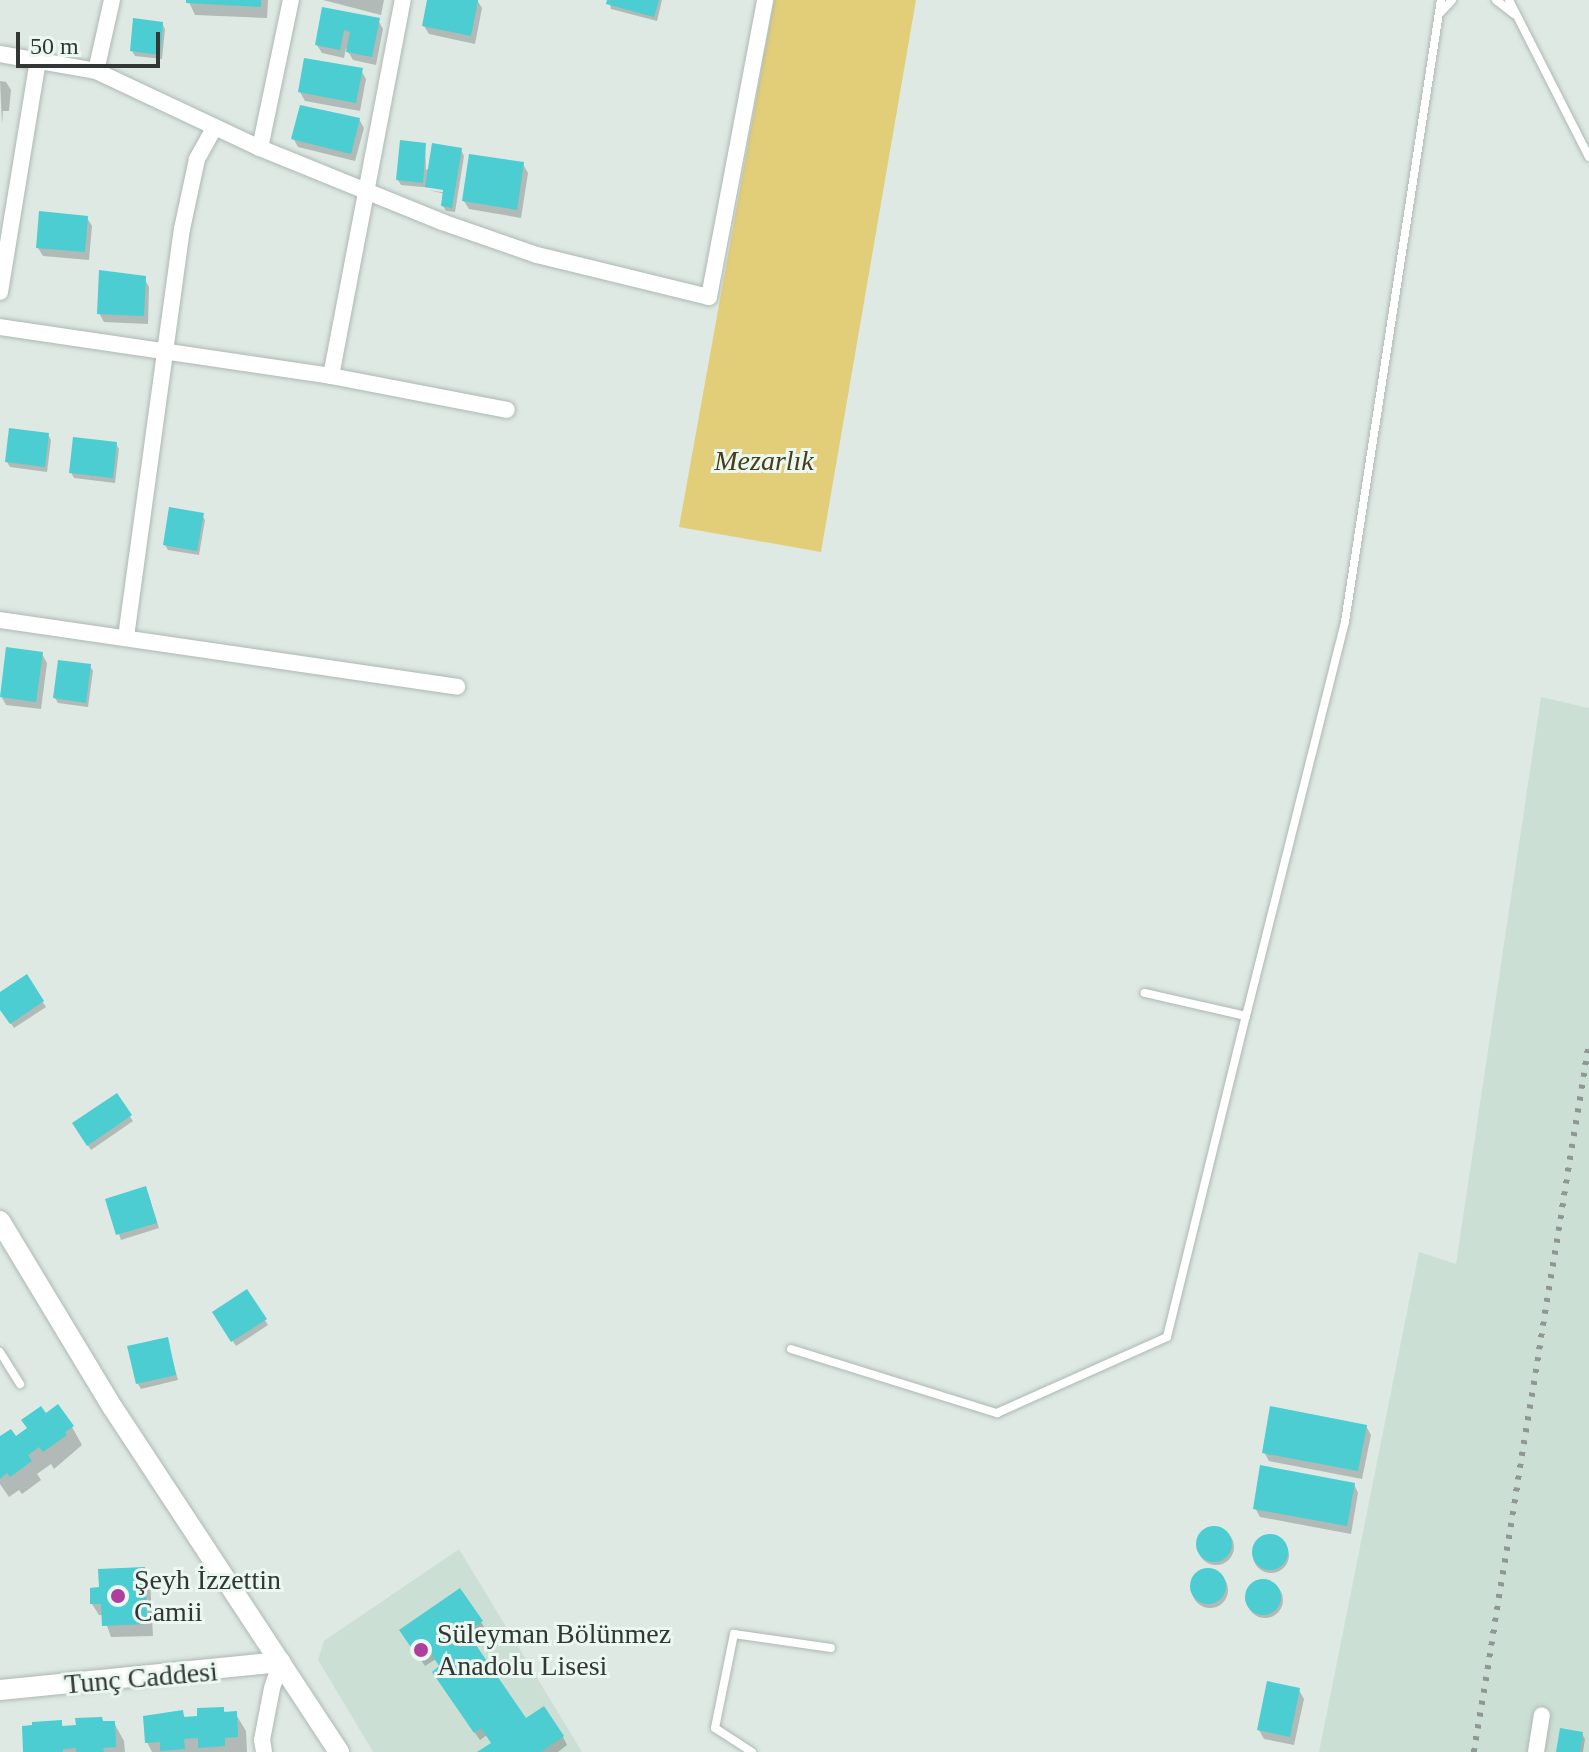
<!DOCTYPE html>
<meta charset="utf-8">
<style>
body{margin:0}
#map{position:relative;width:1589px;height:1752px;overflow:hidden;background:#dee9e4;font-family:"Times New Roman",serif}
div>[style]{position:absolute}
.built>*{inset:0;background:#ccdfd5}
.green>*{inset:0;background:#e2ce79}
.shadow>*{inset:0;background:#0003}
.round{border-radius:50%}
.building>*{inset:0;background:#4bcdd1}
.roads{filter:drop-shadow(0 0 2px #adb8b3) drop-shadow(0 0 2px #adb8b3)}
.service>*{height:8px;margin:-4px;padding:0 4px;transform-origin:4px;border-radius:4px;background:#fff}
.minor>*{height:16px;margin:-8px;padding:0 8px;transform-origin:8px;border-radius:8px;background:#fff}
.tertiary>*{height:20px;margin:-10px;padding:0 10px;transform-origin:10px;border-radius:10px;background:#fff}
.rail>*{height:6px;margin-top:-3px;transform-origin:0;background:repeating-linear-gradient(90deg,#8f9793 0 4px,transparent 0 12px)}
.dots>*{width:22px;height:22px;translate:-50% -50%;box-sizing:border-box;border:4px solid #ebf7f1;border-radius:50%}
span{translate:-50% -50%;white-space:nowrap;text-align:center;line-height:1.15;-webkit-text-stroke:6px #ebf7f1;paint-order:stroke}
.park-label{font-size:28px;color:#473e18;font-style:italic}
.poi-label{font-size:28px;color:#323634}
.left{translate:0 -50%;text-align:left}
.street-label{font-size:28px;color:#323634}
.scale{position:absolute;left:16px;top:32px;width:144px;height:36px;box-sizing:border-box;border:4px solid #323634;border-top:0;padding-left:10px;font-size:24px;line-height:28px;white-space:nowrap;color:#323634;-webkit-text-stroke:6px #ebf7f1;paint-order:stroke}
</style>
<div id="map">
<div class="built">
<div style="clip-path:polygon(1541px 697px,1589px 708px,1589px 1752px,1319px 1752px,1419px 1252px,1456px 1264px)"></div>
<div style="clip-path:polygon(459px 1549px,582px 1752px,373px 1752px,318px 1660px,324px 1641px)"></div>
</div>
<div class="green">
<div style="clip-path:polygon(774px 0,916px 0,821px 552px,679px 527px)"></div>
</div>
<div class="shadow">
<div style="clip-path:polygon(188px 0,268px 0,267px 18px,195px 15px)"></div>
<div style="clip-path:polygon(323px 0,384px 0,381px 15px)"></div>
<div style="clip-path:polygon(429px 0,477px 0,482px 8px,475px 44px,429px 34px,424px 26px)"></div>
<div style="clip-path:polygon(609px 0,662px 0,657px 21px,611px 9px)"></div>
<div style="clip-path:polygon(324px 9px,378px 20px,383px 29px,376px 65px,353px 60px,346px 48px,344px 58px,322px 53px,317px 45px)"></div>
<div style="clip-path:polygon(162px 23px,165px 29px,162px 59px,135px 56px,132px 51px)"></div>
<div style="clip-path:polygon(361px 70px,366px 79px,360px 111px,305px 101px,300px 92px)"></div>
<div style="clip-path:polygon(0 81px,6px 82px,11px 90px,9px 111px,3px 111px,2px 124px)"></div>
<div style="clip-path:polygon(359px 119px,364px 128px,355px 161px,298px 147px,293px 138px)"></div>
<div style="clip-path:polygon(425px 145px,426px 170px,461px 150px,464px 156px,455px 212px,446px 211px,443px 206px,445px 194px,429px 190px,453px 194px,454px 190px,401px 185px,398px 180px)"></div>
<div style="clip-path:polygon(523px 164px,528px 173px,521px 218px,469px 209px,464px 201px)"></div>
<div style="clip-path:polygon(87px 218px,92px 226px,89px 260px,43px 256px,38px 248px)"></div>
<div style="clip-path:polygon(144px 278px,149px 287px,148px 324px,104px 322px,99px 313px)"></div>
<div style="clip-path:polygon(48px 435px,51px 440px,47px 472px,10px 467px,7px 462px)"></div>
<div style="clip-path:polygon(116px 444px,119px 449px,115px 483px,74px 478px,71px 472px)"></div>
<div style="clip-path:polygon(202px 515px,205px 520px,199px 555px,168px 550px,165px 545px)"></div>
<div style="clip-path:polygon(42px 654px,47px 663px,41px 709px,6px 705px,1px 696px)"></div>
<div style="clip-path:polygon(90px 666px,93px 671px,88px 707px,58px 703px,55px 698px)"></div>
<div style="clip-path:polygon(26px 977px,46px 1007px,14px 1028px,0 1007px,0 995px)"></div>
<div style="clip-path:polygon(116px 1096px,133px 1121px,91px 1150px,74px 1124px)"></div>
<div style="clip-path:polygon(148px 1193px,159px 1228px,121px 1240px,107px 1200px)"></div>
<div style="clip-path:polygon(247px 1292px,268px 1325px,236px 1346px,215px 1313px)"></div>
<div style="clip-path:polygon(167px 1339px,178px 1380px,141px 1389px,138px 1384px)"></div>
<div style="clip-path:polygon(46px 1416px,72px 1427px,82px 1445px,54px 1469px,51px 1464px,37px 1474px,41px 1480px,22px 1494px,19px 1490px,9px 1497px,0 1484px,0 1439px,15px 1439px)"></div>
<div style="clip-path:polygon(1366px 1426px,1371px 1435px,1362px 1479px,1269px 1461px,1264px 1452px)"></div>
<div style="clip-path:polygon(1354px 1484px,1358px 1493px,1351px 1534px,1260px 1517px,1255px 1508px)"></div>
<div class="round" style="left:1198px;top:1529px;width:36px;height:36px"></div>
<div class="round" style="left:1253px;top:1537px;width:36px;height:36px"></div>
<div style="clip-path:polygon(144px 1569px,150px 1581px,153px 1636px,111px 1637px,103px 1615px,99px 1615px,92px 1604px,101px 1589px)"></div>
<div class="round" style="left:1192px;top:1572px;width:36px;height:36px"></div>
<div class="round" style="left:1247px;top:1582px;width:36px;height:36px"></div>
<div style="clip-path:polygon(481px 1622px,486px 1630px,471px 1641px,526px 1721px,563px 1737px,567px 1745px,558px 1752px,481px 1752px,493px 1744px,487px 1735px,480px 1740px,439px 1681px,441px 1667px,436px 1659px,425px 1666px,407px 1639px)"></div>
<div style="clip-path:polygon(1299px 1690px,1304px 1699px,1294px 1745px,1264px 1739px,1259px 1730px)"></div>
<div style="clip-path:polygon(223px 1709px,226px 1714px,235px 1713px,246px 1731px,247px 1752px,152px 1752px,147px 1742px,182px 1712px,186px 1719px,200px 1718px)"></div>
<div style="clip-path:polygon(60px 1722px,64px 1728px,114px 1723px,124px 1741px,125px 1752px,25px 1752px)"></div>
<div style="clip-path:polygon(1582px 1734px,1585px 1739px,1583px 1752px,1558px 1752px)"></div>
</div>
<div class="building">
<div style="clip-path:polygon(186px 0,261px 0,261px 7px,186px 3px)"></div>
<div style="clip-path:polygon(427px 0,478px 0,471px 36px,422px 26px)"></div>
<div style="clip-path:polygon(607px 0,659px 0,654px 17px,606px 4px)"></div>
<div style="clip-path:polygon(322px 7px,380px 18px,372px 57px,346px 52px,350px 32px,344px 30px,340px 50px,315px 45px)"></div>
<div style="clip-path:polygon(133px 18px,163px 22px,160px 55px,130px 51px)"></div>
<div style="clip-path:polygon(304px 58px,363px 68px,356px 103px,298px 92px)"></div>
<div style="clip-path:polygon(300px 105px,360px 118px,351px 154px,291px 139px)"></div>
<div style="clip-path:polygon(400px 140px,426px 143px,423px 183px,396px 180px)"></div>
<div style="clip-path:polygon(432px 143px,462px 148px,452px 208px,441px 206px,443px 190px,425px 187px)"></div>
<div style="clip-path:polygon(469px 154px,524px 162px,517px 210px,462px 201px)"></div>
<div style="clip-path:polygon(39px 211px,88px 216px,85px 252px,36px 248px)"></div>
<div style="clip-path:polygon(99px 270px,146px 276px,144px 316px,97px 314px)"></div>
<div style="clip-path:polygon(9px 428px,49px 433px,45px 467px,5px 462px)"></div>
<div style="clip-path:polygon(73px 437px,117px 442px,113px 478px,69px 473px)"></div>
<div style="clip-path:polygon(169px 507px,204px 513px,197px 551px,163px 545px)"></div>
<div style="clip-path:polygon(6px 647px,43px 652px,36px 702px,0 697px)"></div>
<div style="clip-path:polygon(58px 660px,91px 664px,86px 703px,53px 698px)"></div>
<div style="clip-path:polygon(27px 974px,44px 1001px,10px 1024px,0 1010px,0 992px)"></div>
<div style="clip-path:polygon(117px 1093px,132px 1115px,87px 1146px,72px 1123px)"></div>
<div style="clip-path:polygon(146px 1186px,157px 1223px,116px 1235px,105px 1199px)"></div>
<div style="clip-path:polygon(247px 1289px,267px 1319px,231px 1342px,212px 1312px)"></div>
<div style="clip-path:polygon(168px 1337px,176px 1375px,136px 1384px,127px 1346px)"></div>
<div style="clip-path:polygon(58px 1404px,74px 1426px,65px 1432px,67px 1435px,43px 1452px,39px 1447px,28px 1455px,32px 1461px,10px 1477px,7px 1473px,0 1479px,0 1436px,11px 1429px,16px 1436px,27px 1428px,21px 1420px,41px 1406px,46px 1413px)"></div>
<div style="clip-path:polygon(1270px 1406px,1367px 1425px,1358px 1471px,1262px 1453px)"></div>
<div style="clip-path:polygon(1260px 1465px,1355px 1483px,1347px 1526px,1253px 1509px)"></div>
<div class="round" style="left:1196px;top:1526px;width:36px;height:36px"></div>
<div class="round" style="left:1252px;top:1534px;width:36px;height:36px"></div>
<div style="clip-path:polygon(145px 1567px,147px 1624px,102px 1626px,101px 1604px,90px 1604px,90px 1588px,99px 1587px,98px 1569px)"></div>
<div class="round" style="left:1190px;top:1568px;width:36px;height:36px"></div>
<div class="round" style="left:1245px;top:1579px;width:36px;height:36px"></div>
<div style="clip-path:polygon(460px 1588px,483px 1621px,467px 1632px,526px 1718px,544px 1706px,564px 1736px,541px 1752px,477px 1752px,491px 1743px,481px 1728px,474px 1733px,432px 1672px,439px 1666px,430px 1652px,419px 1659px,399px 1630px)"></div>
<div style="clip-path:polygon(1267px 1681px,1300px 1688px,1290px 1737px,1257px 1730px)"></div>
<div style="clip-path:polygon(224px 1707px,224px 1712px,237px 1711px,238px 1737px,225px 1738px,225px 1746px,198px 1748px,198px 1738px,184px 1739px,185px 1749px,160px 1751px,160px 1742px,145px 1743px,143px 1716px,183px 1710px,184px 1717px,197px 1716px,197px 1708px)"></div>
<div style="clip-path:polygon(102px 1717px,103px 1721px,115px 1721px,116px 1747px,103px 1748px,104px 1752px,76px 1752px,76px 1748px,63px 1749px,63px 1752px,23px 1752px,22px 1726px,32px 1725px,32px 1722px,62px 1720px,62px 1726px,76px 1725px,75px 1718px)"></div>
<div style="clip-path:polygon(1560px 1728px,1583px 1732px,1580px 1752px,1556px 1752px)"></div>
</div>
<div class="roads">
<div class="service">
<div style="left:1496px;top:0;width:23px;rotate:38deg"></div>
<div style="left:1509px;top:0;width:176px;rotate:63deg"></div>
<div style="left:1441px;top:12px;width:16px;rotate:-47deg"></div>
<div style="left:1246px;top:1016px;width:406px;rotate:-75.9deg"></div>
<div style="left:1345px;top:622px;width:629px;rotate:-81.23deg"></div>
<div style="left:791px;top:1349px;width:216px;rotate:17.3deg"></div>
<div style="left:997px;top:1413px;width:186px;rotate:-24.1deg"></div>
<div style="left:1167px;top:1337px;width:331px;rotate:-76.2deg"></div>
<div style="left:1246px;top:1016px;width:104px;rotate:-167.2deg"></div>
<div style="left:0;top:1352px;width:38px;rotate:58deg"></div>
<div style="left:752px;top:1752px;width:44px;rotate:-147deg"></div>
<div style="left:715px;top:1728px;width:96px;rotate:-78.6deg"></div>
<div style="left:734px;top:1634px;width:98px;rotate:8.2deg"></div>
</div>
<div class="minor">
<div style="left:0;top:54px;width:97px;rotate:10deg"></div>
<div style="left:96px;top:71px;width:181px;rotate:25.2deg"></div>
<div style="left:260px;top:148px;width:196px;rotate:22.1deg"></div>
<div style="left:442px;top:222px;width:101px;rotate:19.2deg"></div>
<div style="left:537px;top:255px;width:177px;rotate:13.7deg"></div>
<div style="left:709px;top:297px;width:302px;rotate:-79.3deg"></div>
<div style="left:96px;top:71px;width:73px;rotate:-77.3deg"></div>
<div style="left:260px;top:148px;width:151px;rotate:-78.2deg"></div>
<div style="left:0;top:292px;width:234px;rotate:-80.7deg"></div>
<div style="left:0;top:327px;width:335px;rotate:8.4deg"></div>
<div style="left:331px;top:376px;width:179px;rotate:10.9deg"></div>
<div style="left:331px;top:376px;width:383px;rotate:-79.2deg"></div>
<div style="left:0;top:620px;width:462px;rotate:8.3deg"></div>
<div style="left:126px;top:637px;width:412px;rotate:-82.2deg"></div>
<div style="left:182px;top:229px;width:72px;rotate:-77.9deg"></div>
<div style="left:197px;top:159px;width:35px;rotate:-61deg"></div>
<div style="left:264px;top:1752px;width:12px;rotate:-99deg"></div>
<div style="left:262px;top:1740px;width:53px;rotate:-79.1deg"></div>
<div style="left:272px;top:1688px;width:28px;rotate:-71deg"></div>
<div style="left:1536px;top:1752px;width:37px;rotate:-81deg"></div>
</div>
<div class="tertiary">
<div style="left:0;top:1221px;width:218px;rotate:58.9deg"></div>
<div style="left:113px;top:1408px;width:412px;rotate:56.7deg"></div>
<div style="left:0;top:1690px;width:282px;rotate:-5.7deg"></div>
</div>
</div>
<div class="rail">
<div style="left:1474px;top:1752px;width:719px;rotate:-80.8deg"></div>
</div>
<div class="dots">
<div style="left:118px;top:1596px;background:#ae3f9c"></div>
<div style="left:421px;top:1650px;background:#ae3f9c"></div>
</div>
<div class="park-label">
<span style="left:764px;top:461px">Mezarlık</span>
</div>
<div class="poi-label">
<span class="left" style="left:134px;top:1596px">Şeyh İzzettin<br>Camii</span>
<span class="left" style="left:437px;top:1650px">Süleyman Bölünmez<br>Anadolu Lisesi</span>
</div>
<div class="street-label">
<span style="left:141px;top:1678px;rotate:-5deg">Tunç Caddesi</span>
</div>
<div class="scale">50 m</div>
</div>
